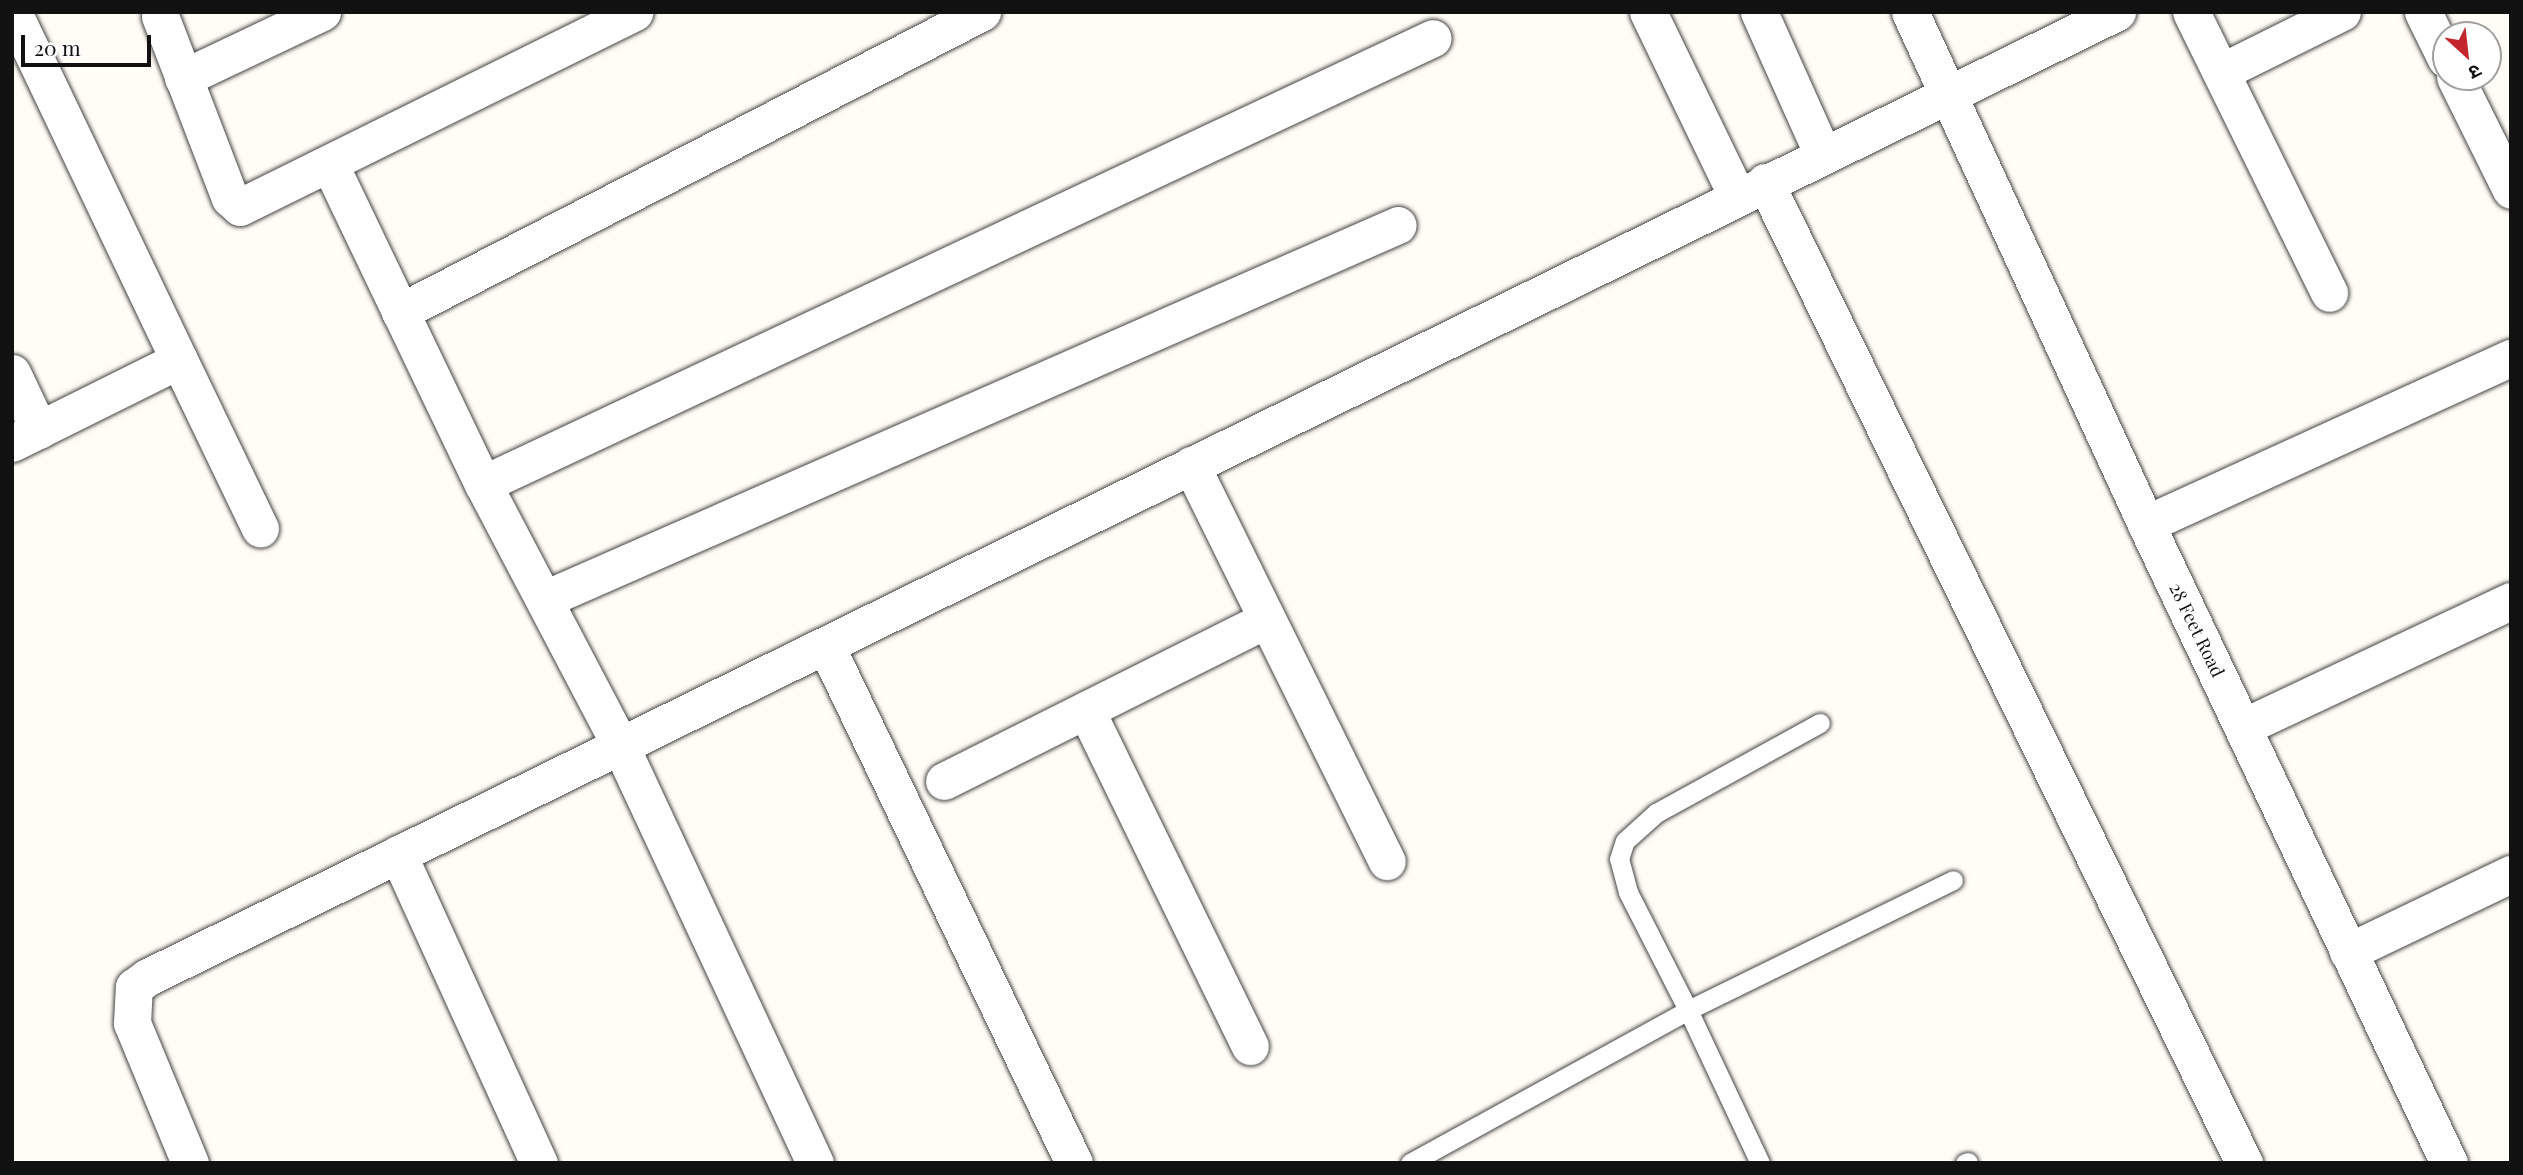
<!DOCTYPE html>
<meta charset="utf-8">
<style>
body{margin:0}
#map{position:relative;width:2523px;height:1175px;overflow:hidden;background:#fffdf5;font-family:"Playfair Display","Noto Sans Devanagari",serif}
div>[style]{position:absolute}
.roads{filter:drop-shadow(0 0 2px #444) drop-shadow(0 0 2px #444)}
.service>*{height:19px;margin:-9.5px;padding:0 9.5px;transform-origin:9.5px;border-radius:9.5px;background:#fff}
.minor>*{height:37px;margin:-18.5px;padding:0 18.5px;transform-origin:18.5px;border-radius:18.5px;background:#fff}
span{translate:-50% -50%;white-space:nowrap;text-align:center;line-height:1.15;-webkit-text-stroke:7px #fff;paint-order:stroke}
.street-label{font-size:18px;color:#111}
.frame{position:absolute;inset:0;border:14px solid #111;pointer-events:none}
.north{position:absolute;left:2432px;top:21px;width:70px;height:70px;box-sizing:border-box;background:#fff;border:2px solid #a0a0a0;border-radius:50%;rotate:153deg;font-size:19px;font-weight:700;line-height:28px;text-align:center;color:#111}
.north::after{content:'';display:block;margin:auto;width:24px;height:32px;background:#c4262e;clip-path:polygon(50% 0,100% 100%,50% 72%,0 100%)}
.scale{position:absolute;left:21px;top:35px;width:130px;height:32px;box-sizing:border-box;border:4px solid #111;border-top:0;padding-left:9px;font-size:21px;line-height:24px;white-space:nowrap;color:#111;-webkit-text-stroke:5px #fff;paint-order:stroke}
</style>
<div id="map">
<div class="roads">
<div class="service">
<div style="left:1410px;top:1163px;width:317px;rotate:-28.8deg"></div>
<div style="left:1688px;top:1010px;width:132px;rotate:-117deg"></div>
<div style="left:1628px;top:892px;width:34px;rotate:-105deg"></div>
<div style="left:1619px;top:859px;width:19px;rotate:-72deg"></div>
<div style="left:1625px;top:841px;width:42px;rotate:-42.1deg"></div>
<div style="left:1656px;top:813px;width:187px;rotate:-28.8deg"></div>
<div style="left:1760px;top:1163px;width:169px;rotate:-115.2deg"></div>
<div style="left:1688px;top:1010px;width:295px;rotate:-26.1deg"></div>
<div style="left:1965px;top:1163px;width:3px;rotate:-18deg"></div>
</div>
<div class="minor">
<div style="left:1648px;top:12px;width:204px;rotate:64.2deg"></div>
<div style="left:1759px;top:12px;width:157px;rotate:65.9deg"></div>
<div style="left:1910px;top:12px;width:564px;rotate:65.25deg"></div>
<div style="left:2146px;top:524px;width:707px;rotate:64.63deg"></div>
<div style="left:2191px;top:12px;width:313px;rotate:63.8deg"></div>
<div style="left:2423px;top:12px;width:52px;rotate:63.9deg"></div>
<div style="left:160px;top:16px;width:195px;rotate:69deg"></div>
<div style="left:230px;top:198px;width:13px;rotate:42deg"></div>
<div style="left:240px;top:207px;width:440px;rotate:-26.3deg"></div>
<div style="left:2221px;top:72px;width:135px;rotate:-26.4deg"></div>
<div style="left:2455px;top:77px;width:126px;rotate:63.6deg"></div>
<div style="left:183px;top:78px;width:154px;rotate:-25.4deg"></div>
<div style="left:330px;top:165px;width:354px;rotate:64.4deg"></div>
<div style="left:483px;top:484px;width:297px;rotate:62.3deg"></div>
<div style="left:621px;top:747px;width:459px;rotate:65deg"></div>
<div style="left:1765px;top:182px;width:1092px;rotate:63.97deg"></div>
<div style="left:400px;top:312px;width:655px;rotate:-27.27deg"></div>
<div style="left:179px;top:360px;width:187px;rotate:64.3deg"></div>
<div style="left:12px;top:373px;width:63px;rotate:64.7deg"></div>
<div style="left:12px;top:443px;width:186px;rotate:-26.4deg"></div>
<div style="left:179px;top:360px;width:386px;rotate:-115.5deg"></div>
<div style="left:1191px;top:465px;width:442px;rotate:63.7deg"></div>
<div style="left:483px;top:484px;width:1049px;rotate:-25.15deg"></div>
<div style="left:2146px;top:524px;width:401px;rotate:-24.5deg"></div>
<div style="left:545px;top:599px;width:931px;rotate:-23.68deg"></div>
<div style="left:826px;top:646px;width:573px;rotate:64.37deg"></div>
<div style="left:1086px;top:710px;width:374px;rotate:64deg"></div>
<div style="left:2243px;top:727px;width:296px;rotate:-25.2deg"></div>
<div style="left:944px;top:781px;width:361px;rotate:-26.6deg"></div>
<div style="left:398px;top:854px;width:340px;rotate:65.5deg"></div>
<div style="left:2348px;top:952px;width:181px;rotate:-25.6deg"></div>
<div style="left:190px;top:1163px;width:152px;rotate:-112.5deg"></div>
<div style="left:132px;top:1023px;width:36px;rotate:-87deg"></div>
<div style="left:134px;top:987px;width:17px;rotate:-36deg"></div>
<div style="left:148px;top:977px;width:2193px;rotate:-26.11deg"></div>
</div>
</div>
<div class="street-label">
<span style="left:2197px;top:630px;rotate:64deg">28 Feet Road</span>
</div>
<div class="frame"></div>
<div class="north">उ</div>
<div class="scale">20 m</div>
</div>
